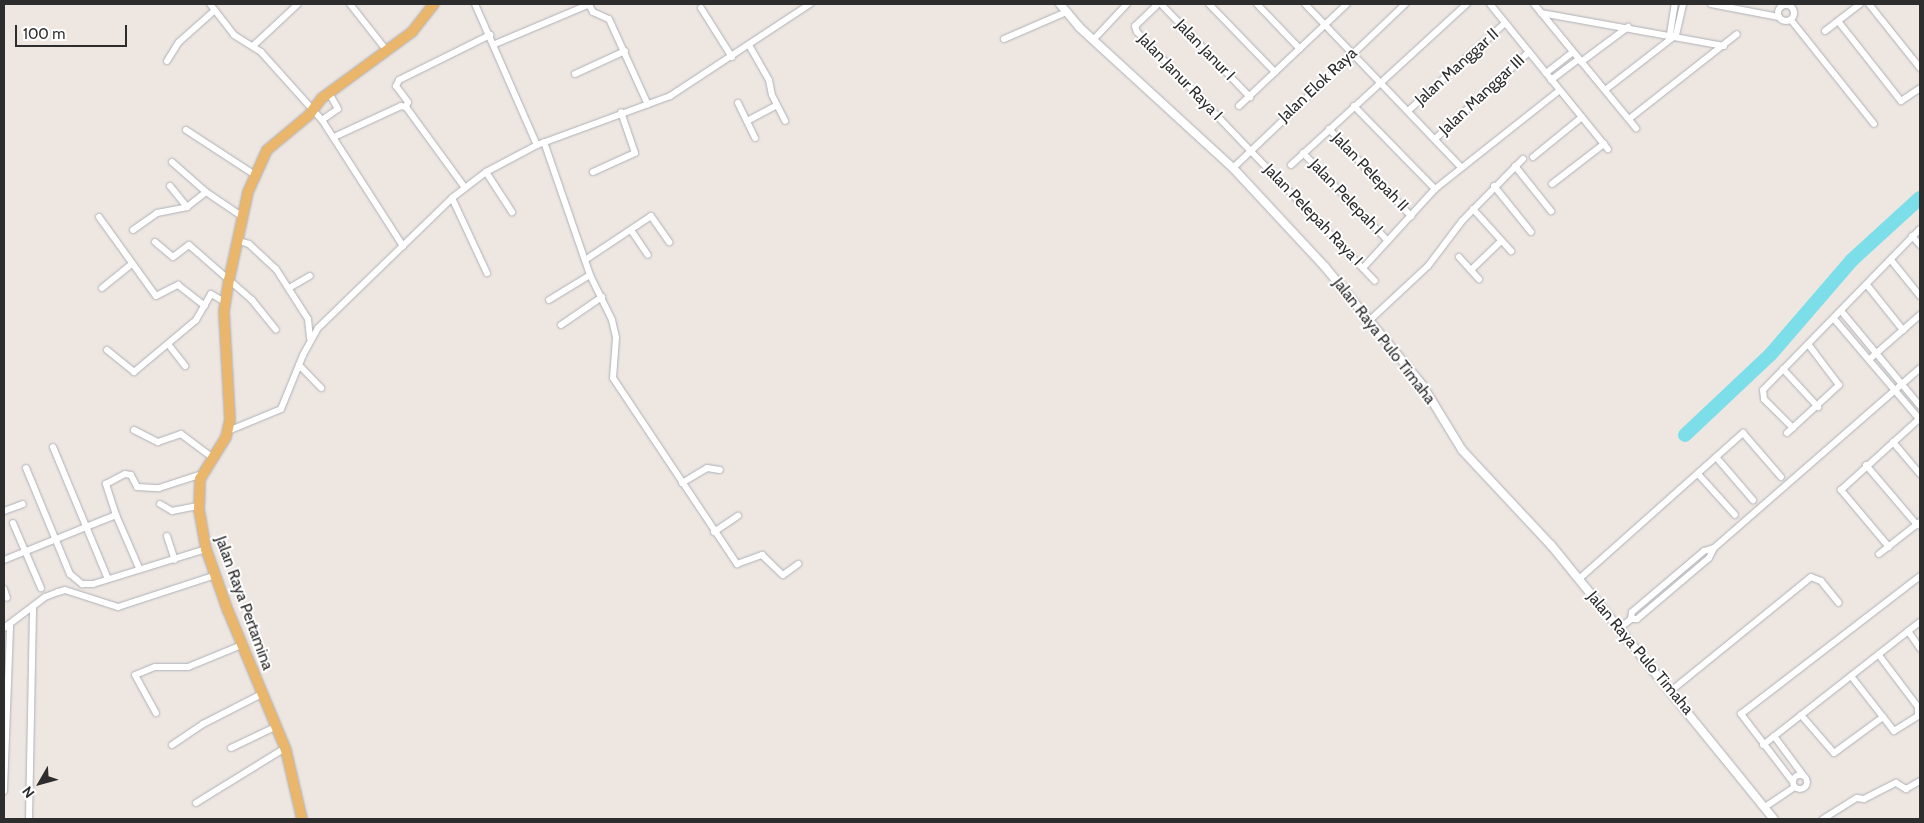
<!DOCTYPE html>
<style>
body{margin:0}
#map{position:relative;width:1924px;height:823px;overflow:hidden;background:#eee6e1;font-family:Cabin,sans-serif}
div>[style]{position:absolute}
.river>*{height:14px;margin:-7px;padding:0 7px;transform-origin:7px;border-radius:7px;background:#7cdee8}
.roads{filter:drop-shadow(0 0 1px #adb1b8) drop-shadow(0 0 1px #adb1b8)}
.minor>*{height:6px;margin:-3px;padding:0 3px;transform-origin:3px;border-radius:3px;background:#fff}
.minor>.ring{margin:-3px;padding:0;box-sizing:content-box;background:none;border:6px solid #fff;border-radius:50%}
.tertiary>*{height:8px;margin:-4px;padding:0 4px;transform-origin:4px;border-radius:4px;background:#fff}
.primary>*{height:10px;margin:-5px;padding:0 5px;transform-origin:5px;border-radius:5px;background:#e9b66b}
span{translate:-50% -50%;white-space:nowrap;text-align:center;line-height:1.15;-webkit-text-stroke:4px #fff;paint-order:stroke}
.street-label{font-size:16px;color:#2d2d2d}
.frame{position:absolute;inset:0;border:5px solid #2d2d2d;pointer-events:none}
.north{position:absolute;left:15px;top:758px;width:50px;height:50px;-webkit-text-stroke:4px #fff;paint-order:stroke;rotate:232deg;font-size:14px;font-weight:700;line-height:20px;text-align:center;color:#2d2d2d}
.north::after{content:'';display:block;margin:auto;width:18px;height:22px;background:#2d2d2d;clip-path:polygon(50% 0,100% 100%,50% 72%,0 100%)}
.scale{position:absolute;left:15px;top:25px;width:112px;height:22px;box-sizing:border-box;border:2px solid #2d2d2d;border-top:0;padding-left:6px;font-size:15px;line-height:18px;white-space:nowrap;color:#2d2d2d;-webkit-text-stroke:4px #fff;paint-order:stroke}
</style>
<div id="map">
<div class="river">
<div style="left:1685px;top:435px;width:117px;rotate:-43.3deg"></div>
<div style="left:1770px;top:355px;width:125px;rotate:-49.2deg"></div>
<div style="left:1852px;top:260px;width:92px;rotate:-42.4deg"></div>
</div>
<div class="roads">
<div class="minor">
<div style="left:210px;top:4px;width:39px;rotate:52deg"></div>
<div style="left:234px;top:35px;width:32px;rotate:32deg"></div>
<div style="left:261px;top:52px;width:91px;rotate:48.1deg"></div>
<div style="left:322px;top:120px;width:150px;rotate:57.3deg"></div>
<div style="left:350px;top:4px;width:60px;rotate:51.8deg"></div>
<div style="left:475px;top:4px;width:154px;rotate:66.3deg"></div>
<div style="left:1158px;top:4px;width:32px;rotate:136deg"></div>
<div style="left:1135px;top:26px;width:6px;rotate:72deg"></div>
<div style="left:1137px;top:32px;width:344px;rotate:46.3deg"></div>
<div style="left:1161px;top:4px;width:129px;rotate:46.3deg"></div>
<div style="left:1209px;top:4px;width:95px;rotate:45.9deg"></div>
<div style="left:1257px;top:4px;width:62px;rotate:46.3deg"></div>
<div style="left:1305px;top:4px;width:224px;rotate:46.3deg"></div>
<div style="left:1490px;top:4px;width:187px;rotate:50.9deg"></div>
<div style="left:1534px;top:4px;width:161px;rotate:50.6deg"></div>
<div style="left:1711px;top:4px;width:69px;rotate:10.8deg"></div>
<div style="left:1869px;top:4px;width:82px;rotate:51.4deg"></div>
<div class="ring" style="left:1778px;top:5px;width:10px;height:10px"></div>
<div style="left:589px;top:5px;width:8px;rotate:60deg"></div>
<div style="left:593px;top:12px;width:17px;rotate:24deg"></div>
<div style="left:609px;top:19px;width:94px;rotate:65.6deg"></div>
<div style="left:701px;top:8px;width:58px;rotate:57.7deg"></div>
<div style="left:1541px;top:13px;width:186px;rotate:10.2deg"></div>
<div style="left:1791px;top:20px;width:133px;rotate:51.4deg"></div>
<div style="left:1838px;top:21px;width:102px;rotate:51.8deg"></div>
<div style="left:1901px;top:101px;width:23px;rotate:-34deg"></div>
<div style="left:1825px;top:31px;width:44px;rotate:-37.6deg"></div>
<div style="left:1670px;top:34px;width:30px;rotate:-81deg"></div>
<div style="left:1004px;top:39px;width:68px;rotate:-23.5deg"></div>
<div style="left:1094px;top:39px;width:48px;rotate:-46.7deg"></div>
<div style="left:495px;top:44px;width:103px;rotate:-22.8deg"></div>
<div style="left:254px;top:45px;width:60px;rotate:-43deg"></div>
<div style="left:749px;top:45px;width:40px;rotate:60.3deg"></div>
<div style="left:769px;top:80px;width:15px;rotate:79deg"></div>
<div style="left:772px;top:95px;width:29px;rotate:63deg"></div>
<div style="left:167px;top:61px;width:22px;rotate:-58deg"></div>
<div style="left:179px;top:42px;width:48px;rotate:-41.6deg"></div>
<div style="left:1581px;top:62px;width:59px;rotate:-36.7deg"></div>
<div style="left:1546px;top:73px;width:34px;rotate:-38deg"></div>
<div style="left:575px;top:74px;width:55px;rotate:-24.7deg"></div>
<div style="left:1551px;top:80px;width:35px;rotate:-37deg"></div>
<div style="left:1605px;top:90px;width:90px;rotate:-37.8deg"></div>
<div style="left:1676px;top:35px;width:32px;rotate:-77deg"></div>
<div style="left:738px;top:103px;width:39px;rotate:64deg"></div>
<div style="left:1239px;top:106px;width:149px;rotate:-43.4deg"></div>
<div style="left:1354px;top:106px;width:116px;rotate:45.7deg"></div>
<div style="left:406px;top:107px;width:5px;rotate:-68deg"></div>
<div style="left:408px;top:102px;width:20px;rotate:-127deg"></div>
<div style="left:396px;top:86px;width:7px;rotate:-63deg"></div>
<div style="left:399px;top:80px;width:102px;rotate:-26.3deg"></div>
<div style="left:1408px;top:111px;width:131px;rotate:-42.2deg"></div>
<div style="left:1629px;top:119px;width:137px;rotate:-38.2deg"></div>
<div style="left:322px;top:120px;width:19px;rotate:-35deg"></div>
<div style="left:338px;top:109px;width:18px;rotate:-119deg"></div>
<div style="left:747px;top:121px;width:34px;rotate:-28deg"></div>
<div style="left:1329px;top:129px;width:120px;rotate:46.7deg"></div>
<div style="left:186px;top:130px;width:82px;rotate:33.1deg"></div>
<div style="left:334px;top:137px;width:74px;rotate:-24.8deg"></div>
<div style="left:401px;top:106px;width:5px;rotate:11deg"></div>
<div style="left:406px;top:107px;width:100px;rotate:53.9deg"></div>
<div style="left:1435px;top:139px;width:128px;rotate:-42.8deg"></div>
<div style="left:544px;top:142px;width:141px;rotate:70.9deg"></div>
<div style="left:590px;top:275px;width:50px;rotate:63.9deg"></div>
<div style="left:612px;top:320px;width:18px;rotate:77deg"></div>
<div style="left:616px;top:338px;width:40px;rotate:94.3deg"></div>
<div style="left:613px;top:378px;width:224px;rotate:56.3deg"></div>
<div style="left:737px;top:564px;width:27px;rotate:-20deg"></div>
<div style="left:762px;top:555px;width:29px;rotate:44deg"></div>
<div style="left:783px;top:575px;width:19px;rotate:-36deg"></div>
<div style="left:1303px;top:153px;width:122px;rotate:46deg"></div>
<div style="left:1533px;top:157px;width:63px;rotate:-39.2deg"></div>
<div style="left:172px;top:162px;width:45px;rotate:41.4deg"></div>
<div style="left:206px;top:192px;width:45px;rotate:34deg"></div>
<div style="left:1291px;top:165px;width:239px;rotate:-42.5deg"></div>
<div style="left:1515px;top:166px;width:58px;rotate:51.3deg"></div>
<div style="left:1233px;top:168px;width:238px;rotate:-43.6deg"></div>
<div style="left:486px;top:172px;width:48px;rotate:57deg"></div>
<div style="left:593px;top:172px;width:46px;rotate:-24.3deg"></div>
<div style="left:635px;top:153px;width:43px;rotate:-108.9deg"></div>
<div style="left:1552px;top:184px;width:66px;rotate:-37.6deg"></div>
<div style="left:170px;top:186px;width:27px;rotate:51deg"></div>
<div style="left:1494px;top:186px;width:59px;rotate:51.2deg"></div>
<div style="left:452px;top:198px;width:83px;rotate:65deg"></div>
<div style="left:1473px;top:209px;width:57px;rotate:47.9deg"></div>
<div style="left:99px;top:217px;width:97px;rotate:54.2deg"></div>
<div style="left:156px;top:296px;width:25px;rotate:-27deg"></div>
<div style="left:178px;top:285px;width:34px;rotate:38deg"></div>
<div style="left:133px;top:230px;width:29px;rotate:-35deg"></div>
<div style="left:157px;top:213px;width:31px;rotate:-11deg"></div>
<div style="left:187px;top:207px;width:24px;rotate:-38deg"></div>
<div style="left:631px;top:230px;width:30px;rotate:56deg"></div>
<div style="left:1912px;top:236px;width:12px;rotate:48deg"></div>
<div style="left:239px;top:241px;width:10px;rotate:17deg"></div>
<div style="left:249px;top:244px;width:37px;rotate:43deg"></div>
<div style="left:276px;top:269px;width:59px;rotate:57.4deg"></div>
<div style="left:308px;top:319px;width:19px;rotate:84deg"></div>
<div style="left:155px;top:242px;width:23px;rotate:40deg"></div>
<div style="left:173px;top:257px;width:20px;rotate:-37deg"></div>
<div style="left:189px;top:245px;width:84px;rotate:41.1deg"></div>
<div style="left:252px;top:300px;width:38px;rotate:51deg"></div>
<div style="left:1459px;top:257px;width:30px;rotate:48deg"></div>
<div style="left:585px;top:260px;width:79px;rotate:-33.7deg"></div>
<div style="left:651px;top:216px;width:32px;rotate:55deg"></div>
<div style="left:1891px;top:260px;width:46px;rotate:51.1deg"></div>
<div style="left:1363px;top:268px;width:107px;rotate:-47.7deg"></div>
<div style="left:1435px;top:189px;width:159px;rotate:-38.4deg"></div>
<div style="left:1471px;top:270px;width:42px;rotate:-44deg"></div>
<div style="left:1867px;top:285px;width:58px;rotate:51.3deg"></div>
<div style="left:102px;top:288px;width:38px;rotate:-39deg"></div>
<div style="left:289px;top:288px;width:24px;rotate:-30deg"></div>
<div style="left:549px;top:300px;width:48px;rotate:-31.4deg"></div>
<div style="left:1842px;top:312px;width:122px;rotate:50.3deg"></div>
<div style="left:1370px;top:320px;width:79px;rotate:-43deg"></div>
<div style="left:1428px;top:266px;width:56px;rotate:-52.9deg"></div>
<div style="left:1462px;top:221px;width:87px;rotate:-45.5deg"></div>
<div style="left:1835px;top:320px;width:131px;rotate:49.6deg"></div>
<div style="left:561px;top:325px;width:50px;rotate:-34.3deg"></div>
<div style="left:168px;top:344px;width:28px;rotate:52deg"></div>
<div style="left:107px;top:350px;width:35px;rotate:39deg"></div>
<div style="left:134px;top:372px;width:81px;rotate:-40deg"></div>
<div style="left:196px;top:320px;width:30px;rotate:-60deg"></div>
<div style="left:211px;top:294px;width:16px;rotate:30deg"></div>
<div style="left:1872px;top:357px;width:64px;rotate:-41.2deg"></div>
<div style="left:299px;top:365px;width:32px;rotate:46deg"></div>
<div style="left:1783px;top:369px;width:52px;rotate:47.4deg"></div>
<div style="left:1793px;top:428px;width:41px;rotate:-135deg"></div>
<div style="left:1764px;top:399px;width:9px;rotate:-96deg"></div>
<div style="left:1763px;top:390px;width:225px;rotate:-45.7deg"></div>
<div style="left:134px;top:430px;width:27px;rotate:27deg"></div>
<div style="left:158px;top:442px;width:24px;rotate:-19deg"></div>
<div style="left:181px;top:434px;width:39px;rotate:37deg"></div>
<div style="left:228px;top:431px;width:57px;rotate:-22.5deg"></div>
<div style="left:281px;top:409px;width:58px;rotate:-67.8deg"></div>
<div style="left:303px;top:355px;width:31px;rotate:-61deg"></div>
<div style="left:318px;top:328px;width:187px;rotate:-44.1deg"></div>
<div style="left:452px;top:198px;width:43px;rotate:-37.4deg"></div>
<div style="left:486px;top:172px;width:58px;rotate:-27.9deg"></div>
<div style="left:537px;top:145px;width:142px;rotate:-20.2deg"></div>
<div style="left:670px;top:96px;width:168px;rotate:-33.3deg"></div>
<div style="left:1787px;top:433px;width:71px;rotate:-42.7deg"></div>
<div style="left:1839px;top:385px;width:51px;rotate:-127.1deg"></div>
<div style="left:1893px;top:442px;width:42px;rotate:49.8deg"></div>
<div style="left:53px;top:447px;width:143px;rotate:67.4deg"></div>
<div style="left:1716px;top:457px;width:57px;rotate:49.3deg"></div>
<div style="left:1866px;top:465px;width:79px;rotate:49.6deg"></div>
<div style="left:26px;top:468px;width:115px;rotate:67.5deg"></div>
<div style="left:70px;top:574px;width:16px;rotate:40deg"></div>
<div style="left:82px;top:584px;width:11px"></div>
<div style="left:93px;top:584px;width:118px;rotate:-17.2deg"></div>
<div style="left:1698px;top:474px;width:55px;rotate:47.9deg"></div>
<div style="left:682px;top:483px;width:29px;rotate:-31deg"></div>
<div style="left:707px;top:468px;width:13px;rotate:9deg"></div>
<div style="left:160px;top:504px;width:14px;rotate:30deg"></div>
<div style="left:172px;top:511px;width:26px;rotate:-11deg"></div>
<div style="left:4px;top:511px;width:20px;rotate:-20deg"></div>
<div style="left:116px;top:515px;width:58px;rotate:66.5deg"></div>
<div style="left:13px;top:523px;width:71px;rotate:66.7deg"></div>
<div style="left:714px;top:532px;width:29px;rotate:-34deg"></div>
<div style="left:167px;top:536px;width:25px;rotate:72deg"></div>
<div style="left:1889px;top:547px;width:75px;rotate:-130.1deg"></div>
<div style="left:1841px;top:490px;width:107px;rotate:-42.3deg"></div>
<div style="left:1879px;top:554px;width:52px;rotate:-38deg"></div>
<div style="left:4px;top:560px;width:121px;rotate:-21.9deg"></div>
<div style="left:116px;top:515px;width:33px;rotate:-108deg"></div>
<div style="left:106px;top:484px;width:21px;rotate:-28deg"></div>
<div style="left:125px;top:474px;width:6px;rotate:9deg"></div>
<div style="left:131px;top:475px;width:13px;rotate:63deg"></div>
<div style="left:137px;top:487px;width:22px;rotate:3deg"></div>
<div style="left:159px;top:488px;width:45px;rotate:-18deg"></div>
<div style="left:1579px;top:579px;width:220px;rotate:-41.7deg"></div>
<div style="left:1743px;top:433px;width:58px;rotate:49.2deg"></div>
<div style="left:4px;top:589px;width:9px;rotate:72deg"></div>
<div style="left:1631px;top:619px;width:7px;rotate:-82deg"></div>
<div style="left:1632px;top:612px;width:94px;rotate:-40.3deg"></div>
<div style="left:1704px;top:551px;width:10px;rotate:-17deg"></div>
<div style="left:1714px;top:548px;width:274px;rotate:-41.1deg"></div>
<div style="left:4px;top:628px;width:51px;rotate:-37.1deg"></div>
<div style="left:45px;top:597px;width:14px;rotate:-21deg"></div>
<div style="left:58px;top:592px;width:7px;rotate:-16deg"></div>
<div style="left:65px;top:590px;width:56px;rotate:17.8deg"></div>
<div style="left:118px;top:607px;width:103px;rotate:-18.1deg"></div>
<div style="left:1620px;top:628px;width:14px;rotate:-39deg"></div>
<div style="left:1631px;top:619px;width:6px"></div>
<div style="left:1637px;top:619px;width:94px;rotate:-40.3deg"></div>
<div style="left:1709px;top:558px;width:11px;rotate:-63deg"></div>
<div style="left:1908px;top:631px;width:21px;rotate:55deg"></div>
<div style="left:1851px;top:676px;width:70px;rotate:52deg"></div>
<div style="left:1894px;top:731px;width:28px;rotate:-32deg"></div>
<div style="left:1918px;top:716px;width:9px;rotate:-90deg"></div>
<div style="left:1918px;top:707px;width:66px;rotate:-127deg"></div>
<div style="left:1672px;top:690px;width:179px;rotate:-39.1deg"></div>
<div style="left:1811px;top:577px;width:11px;rotate:22deg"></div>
<div style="left:1821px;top:581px;width:28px;rotate:51deg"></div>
<div style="left:156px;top:713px;width:43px;rotate:-118.9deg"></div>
<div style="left:135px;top:675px;width:22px;rotate:-22deg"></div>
<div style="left:155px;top:667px;width:33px"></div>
<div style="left:188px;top:667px;width:58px;rotate:-22.2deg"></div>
<div style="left:1801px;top:715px;width:50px;rotate:49deg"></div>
<div style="left:1834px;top:753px;width:61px;rotate:-36.3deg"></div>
<div style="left:1774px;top:736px;width:49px;rotate:53.4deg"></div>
<div style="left:172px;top:745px;width:37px;rotate:-34deg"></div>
<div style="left:203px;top:724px;width:66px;rotate:-27deg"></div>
<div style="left:1763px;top:745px;width:199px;rotate:-38.1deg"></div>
<div style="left:231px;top:748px;width:49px;rotate:-25.5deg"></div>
<div class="ring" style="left:1793px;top:775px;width:8px;height:8px"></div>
<div style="left:1793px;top:782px;width:86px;rotate:-127.4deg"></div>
<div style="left:1741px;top:714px;width:226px;rotate:-37.6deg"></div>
<div style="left:4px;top:791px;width:166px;rotate:-87.9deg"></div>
<div style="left:196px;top:803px;width:105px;rotate:-31.7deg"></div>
<div style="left:1765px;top:807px;width:36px;rotate:-34deg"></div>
<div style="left:29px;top:819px;width:211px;rotate:-88.9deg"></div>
<div style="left:1823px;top:819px;width:40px;rotate:-32deg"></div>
<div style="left:1857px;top:798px;width:7px;rotate:8deg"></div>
<div style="left:1864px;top:799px;width:36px;rotate:-27deg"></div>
<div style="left:1896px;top:783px;width:12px;rotate:31deg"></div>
<div style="left:1906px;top:789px;width:16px;rotate:-30deg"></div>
</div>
<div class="tertiary">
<div style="left:1060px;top:4px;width:30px;rotate:50deg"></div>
<div style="left:1079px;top:27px;width:209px;rotate:42.5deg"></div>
<div style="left:1233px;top:168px;width:135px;rotate:47.1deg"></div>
<div style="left:1325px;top:267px;width:154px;rotate:50.5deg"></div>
<div style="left:1423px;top:386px;width:75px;rotate:58.6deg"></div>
<div style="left:1462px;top:450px;width:130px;rotate:46.9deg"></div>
<div style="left:1551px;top:545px;width:353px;rotate:50.9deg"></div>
</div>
<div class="primary">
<div style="left:302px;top:819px;width:71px;rotate:-103.1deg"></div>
<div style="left:286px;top:750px;width:151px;rotate:-112.6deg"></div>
<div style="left:228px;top:611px;width:66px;rotate:-109.5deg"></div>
<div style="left:206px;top:549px;width:40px;rotate:-100deg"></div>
<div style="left:199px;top:510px;width:31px;rotate:-88deg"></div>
<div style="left:200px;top:479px;width:49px;rotate:-58.2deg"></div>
<div style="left:226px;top:437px;width:17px;rotate:-77deg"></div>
<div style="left:230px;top:420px;width:109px;rotate:-93.2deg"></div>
<div style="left:224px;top:311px;width:31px;rotate:-81deg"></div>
<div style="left:229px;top:280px;width:90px;rotate:-77.8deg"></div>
<div style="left:248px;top:192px;width:46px;rotate:-65.7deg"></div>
<div style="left:267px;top:150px;width:55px;rotate:-39.8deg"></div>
<div style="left:309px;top:115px;width:21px;rotate:-53deg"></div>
<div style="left:322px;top:98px;width:112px;rotate:-36.3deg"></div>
<div style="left:412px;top:32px;width:36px;rotate:-52deg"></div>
</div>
</div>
<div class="street-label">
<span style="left:1205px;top:50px;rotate:46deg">Jalan Janur I</span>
<span style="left:1457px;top:67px;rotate:-42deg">Jalan Manggar II</span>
<span style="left:1180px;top:77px;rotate:46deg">Jalan Janur Raya I</span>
<span style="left:1318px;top:85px;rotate:-43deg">Jalan Elok Raya</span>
<span style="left:1482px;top:95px;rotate:-43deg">Jalan Manggar III</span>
<span style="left:1370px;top:172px;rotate:46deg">Jalan Pelepah II</span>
<span style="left:1346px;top:197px;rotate:46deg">Jalan Pelepah I</span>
<span style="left:1313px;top:215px;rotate:46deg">Jalan Pelepah Raya I</span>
<span style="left:1384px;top:341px;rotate:52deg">Jalan Raya Pulo Timaha</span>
<span style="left:244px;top:603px;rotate:70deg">Jalan Raya Pertamina</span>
<span style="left:1640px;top:653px;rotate:50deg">Jalan Raya Pulo Timaha</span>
</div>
<div class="frame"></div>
<div class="north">N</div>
<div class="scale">100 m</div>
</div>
